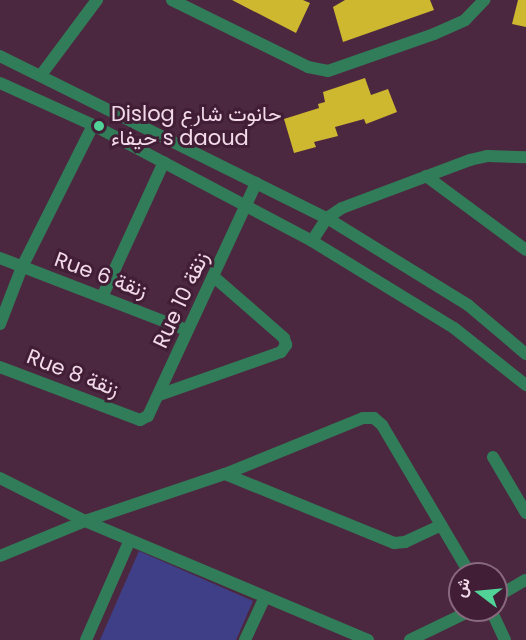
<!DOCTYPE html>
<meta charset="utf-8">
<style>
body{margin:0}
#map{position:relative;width:526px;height:640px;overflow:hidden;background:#4c2840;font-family:Poppins,Vazirmatn,sans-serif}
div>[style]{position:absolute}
.green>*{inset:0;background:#3f3f87}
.building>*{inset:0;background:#cdb830}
.street>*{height:12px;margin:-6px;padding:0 6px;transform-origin:6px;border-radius:6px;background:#327d59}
.dots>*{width:16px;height:16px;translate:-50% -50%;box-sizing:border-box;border:3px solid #411e36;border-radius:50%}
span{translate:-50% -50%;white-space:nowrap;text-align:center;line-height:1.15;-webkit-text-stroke:6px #411e36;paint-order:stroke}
.poi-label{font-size:21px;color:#f2dae9}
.left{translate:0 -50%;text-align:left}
.street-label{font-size:21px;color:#f2dae9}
.north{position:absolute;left:448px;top:562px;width:60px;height:60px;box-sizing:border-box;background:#411e36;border:2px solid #88697e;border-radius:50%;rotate:286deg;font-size:16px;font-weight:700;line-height:24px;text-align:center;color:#f2dae9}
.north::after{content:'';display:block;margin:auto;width:21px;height:27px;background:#51d397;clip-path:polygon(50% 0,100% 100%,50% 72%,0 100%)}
</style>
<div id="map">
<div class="green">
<div style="clip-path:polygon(139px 551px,253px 601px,236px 640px,100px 640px)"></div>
</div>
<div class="building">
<div style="clip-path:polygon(232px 0,303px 0,310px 3px,296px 33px)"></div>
<div style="clip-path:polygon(345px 0,430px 0,434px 10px,343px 42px,333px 7px)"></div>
<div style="clip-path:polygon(518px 0,526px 0,526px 27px,512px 24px)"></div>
<div style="clip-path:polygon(365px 78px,371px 95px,388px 89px,397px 112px,366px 124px,364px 119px,335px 127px,338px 136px,314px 142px,316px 147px,294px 153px,284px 119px,319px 108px,318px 104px,325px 102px,323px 92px)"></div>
</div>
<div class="street">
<div style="left:172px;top:0;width:152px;rotate:26.2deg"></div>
<div style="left:308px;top:67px;width:20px;rotate:11deg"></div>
<div style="left:328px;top:71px;width:112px;rotate:-19.2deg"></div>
<div style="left:434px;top:34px;width:34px;rotate:-24deg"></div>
<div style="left:465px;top:20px;width:28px;rotate:-46deg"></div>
<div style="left:0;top:56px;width:365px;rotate:26.4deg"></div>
<div style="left:327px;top:218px;width:166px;rotate:31.7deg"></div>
<div style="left:468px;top:305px;width:76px;rotate:40.2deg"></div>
<div style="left:41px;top:75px;width:94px;rotate:-53.3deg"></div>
<div style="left:0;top:83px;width:102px;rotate:24.3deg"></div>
<div style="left:93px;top:125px;width:248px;rotate:27.9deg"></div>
<div style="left:312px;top:241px;width:167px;rotate:31.5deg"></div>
<div style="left:454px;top:328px;width:92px;rotate:38.4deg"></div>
<div style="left:426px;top:176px;width:124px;rotate:36.5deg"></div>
<div style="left:312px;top:241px;width:27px;rotate:-57deg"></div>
<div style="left:327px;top:218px;width:18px;rotate:-34deg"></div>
<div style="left:342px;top:208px;width:137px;rotate:-20.6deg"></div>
<div style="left:470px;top:160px;width:18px;rotate:-13deg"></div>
<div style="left:488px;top:156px;width:38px;rotate:2deg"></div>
<div style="left:0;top:258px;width:200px;rotate:21.1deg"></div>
<div style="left:103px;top:295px;width:146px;rotate:-65.4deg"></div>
<div style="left:0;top:324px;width:61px;rotate:-68.9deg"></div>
<div style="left:22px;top:267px;width:159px;rotate:-63.4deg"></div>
<div style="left:0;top:367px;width:150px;rotate:20.7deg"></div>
<div style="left:140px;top:420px;width:9px;rotate:-27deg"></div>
<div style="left:148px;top:416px;width:257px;rotate:-65.1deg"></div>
<div style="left:159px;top:395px;width:129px;rotate:-19.4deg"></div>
<div style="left:281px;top:352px;width:9px;rotate:-54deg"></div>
<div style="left:286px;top:345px;width:7px;rotate:-106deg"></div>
<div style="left:284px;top:338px;width:94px;rotate:-138.9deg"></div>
<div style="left:493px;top:457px;width:65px;rotate:59.5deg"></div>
<div style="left:225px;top:474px;width:183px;rotate:22.2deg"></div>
<div style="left:394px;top:543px;width:11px;rotate:-5deg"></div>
<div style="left:405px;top:542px;width:40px;rotate:-25deg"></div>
<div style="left:0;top:478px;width:95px;rotate:26.8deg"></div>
<div style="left:85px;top:521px;width:307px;rotate:22.8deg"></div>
<div style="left:0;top:556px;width:92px;rotate:-22.4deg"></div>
<div style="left:85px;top:521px;width:148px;rotate:-18.6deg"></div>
<div style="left:225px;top:474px;width:149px;rotate:-22.1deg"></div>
<div style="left:363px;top:418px;width:11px"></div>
<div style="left:374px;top:418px;width:11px;rotate:41deg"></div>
<div style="left:382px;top:425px;width:173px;rotate:59.4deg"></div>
<div style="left:496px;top:597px;width:34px;rotate:-30deg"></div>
<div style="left:491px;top:610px;width:33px;rotate:65deg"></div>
<div style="left:86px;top:640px;width:109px;rotate:-66.3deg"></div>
<div style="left:245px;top:640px;width:47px;rotate:-65.1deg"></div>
<div style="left:410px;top:640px;width:69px;rotate:-25.8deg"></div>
</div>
<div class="dots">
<div style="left:99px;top:126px;background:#51d397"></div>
</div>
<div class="poi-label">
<span class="left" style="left:111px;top:126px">Dislog حانوت شارع<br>حيفاء s daoud</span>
</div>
<div class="street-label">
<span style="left:101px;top:275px;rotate:20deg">Rue 6 زنقة</span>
<span style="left:181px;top:300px;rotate:-65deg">Rue 10 زنقة</span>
<span style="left:73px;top:373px;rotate:21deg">Rue 8 زنقة</span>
</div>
<div class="north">ش</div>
</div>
